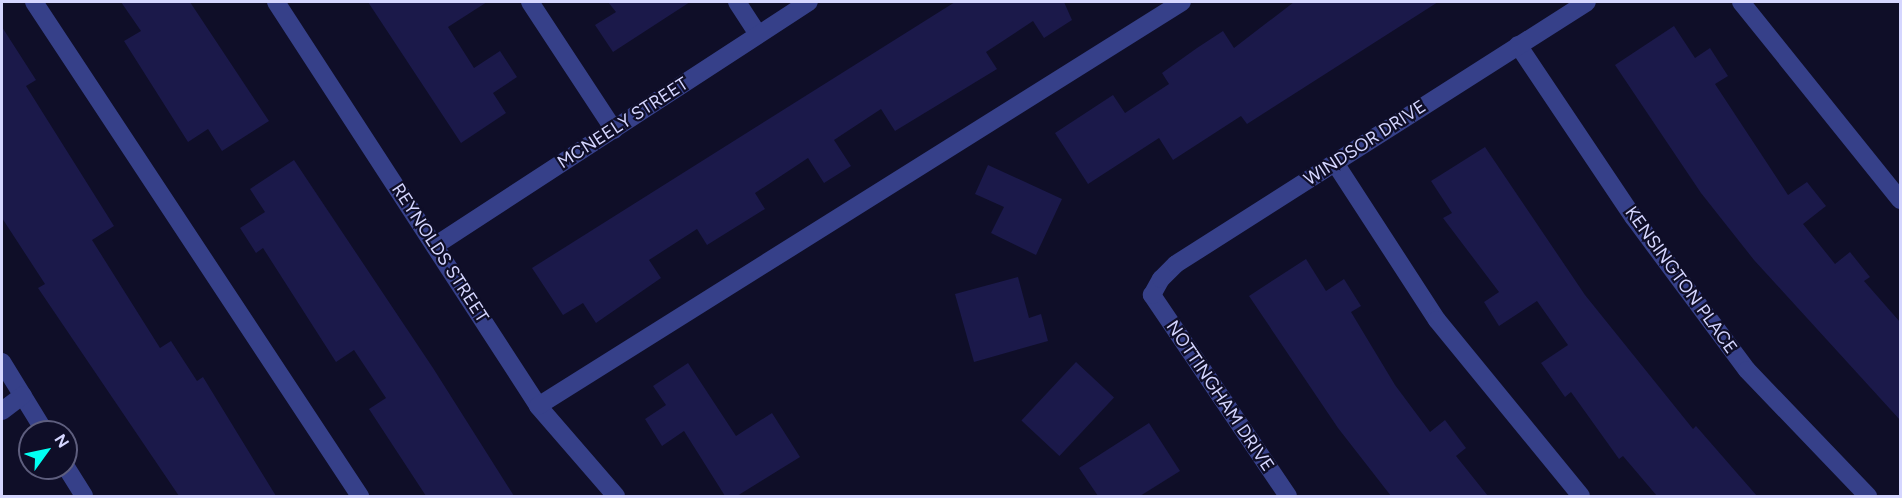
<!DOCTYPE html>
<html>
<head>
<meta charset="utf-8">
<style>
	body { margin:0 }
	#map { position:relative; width:1902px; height:498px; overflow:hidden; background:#0f0e28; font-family:Figtree,sans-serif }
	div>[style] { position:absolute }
	.building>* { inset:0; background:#1b194a; transform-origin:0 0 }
	.minor>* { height:18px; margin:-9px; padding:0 9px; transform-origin:9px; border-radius:9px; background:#364089 }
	span { translate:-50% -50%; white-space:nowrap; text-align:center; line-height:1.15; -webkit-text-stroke:4.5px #0f0e28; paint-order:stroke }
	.street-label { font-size:18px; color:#d5d6ff }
	.frame { position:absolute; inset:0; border:3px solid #d5d6ff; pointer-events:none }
	.north { position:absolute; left:18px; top:420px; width:60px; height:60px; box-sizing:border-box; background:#0f0e28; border:2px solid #5e5e7e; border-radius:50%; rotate:57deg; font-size:16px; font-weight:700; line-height:24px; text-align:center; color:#d5d6ff }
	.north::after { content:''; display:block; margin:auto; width:21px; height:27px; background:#01fff2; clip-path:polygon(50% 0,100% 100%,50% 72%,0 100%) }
</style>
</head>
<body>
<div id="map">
	<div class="building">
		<div style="clip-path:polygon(121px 2px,190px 2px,269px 121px,222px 151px,208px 129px,188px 142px,124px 41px,141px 31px)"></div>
		<div style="clip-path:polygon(368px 2px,487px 2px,448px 27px,474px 68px,500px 51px,517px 77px,493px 93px,506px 113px,461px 143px)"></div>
		<div style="clip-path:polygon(608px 2px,690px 2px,613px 52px,595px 25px,616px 12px)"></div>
		<div style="clip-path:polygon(955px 2px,1064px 2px,1072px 20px,1044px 38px,1033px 21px,986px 52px,997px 69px,895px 131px,881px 109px,834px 140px,851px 166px,824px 183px,808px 158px,755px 193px,765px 209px,707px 245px,697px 229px,649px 260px,661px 278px,596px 323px,583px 303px,563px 315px,532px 268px)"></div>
		<div style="clip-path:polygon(1294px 2px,1438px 2px,1247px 124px,1241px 116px,1173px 160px,1159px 138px,1088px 184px,1055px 133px,1113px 95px,1125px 113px,1169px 84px,1162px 73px,1197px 48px,1223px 31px,1234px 48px)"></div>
		<div style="clip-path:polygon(1674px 26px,1695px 58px,1710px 48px,1728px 76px,1715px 84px,1788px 195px,1807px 182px,1826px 206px,1803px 224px,1835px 264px,1850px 252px,1870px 277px,1864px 281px,1900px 322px,1900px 420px,1754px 260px,1701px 193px,1615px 65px)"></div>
		<div style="clip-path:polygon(2px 27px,36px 80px,26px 86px,114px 226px,92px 240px,160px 348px,171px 341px,197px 381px,203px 377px,276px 496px,179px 496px,38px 288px,45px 284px,2px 218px)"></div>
		<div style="clip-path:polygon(1485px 147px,1585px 295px,1693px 429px,1696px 426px,1757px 496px,1657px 496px,1623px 456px,1619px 459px,1571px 392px,1565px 397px,1541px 363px,1568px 345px,1537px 301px,1499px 326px,1484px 302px,1499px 292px,1443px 218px,1452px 213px,1431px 181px)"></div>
		<div style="clip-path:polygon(294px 160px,433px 368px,514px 496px,426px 496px,369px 409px,386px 398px,354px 350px,336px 362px,263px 248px,256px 253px,240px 228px,265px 212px,250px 189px)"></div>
		<div style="clip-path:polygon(988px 165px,1062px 199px,1036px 255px,991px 233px,1004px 207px,975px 194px)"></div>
		<div style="clip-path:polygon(1306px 259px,1326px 291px,1344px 279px,1361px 306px,1351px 312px,1395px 385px,1430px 432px,1445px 420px,1466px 448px,1456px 456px,1488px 496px,1391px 496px,1338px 428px,1249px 296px)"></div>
		<div style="clip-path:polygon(1018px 277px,1029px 318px,1041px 314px,1048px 341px,974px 362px,955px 294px)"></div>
		<div style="left:1076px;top:362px;width:52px;height:80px;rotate:43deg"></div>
		<div style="clip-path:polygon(688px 363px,736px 436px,772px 413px,800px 457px,737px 496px,725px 496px,684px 431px,662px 446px,645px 419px,666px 405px,653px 386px)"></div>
		<div style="clip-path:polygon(1149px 423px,1180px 471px,1140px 496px,1098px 496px,1079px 468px)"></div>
	</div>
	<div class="minor">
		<div style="left:34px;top:2px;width:592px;rotate:56.58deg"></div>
		<div style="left:276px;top:2px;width:482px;rotate:57deg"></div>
		<div style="left:538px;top:406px;width:119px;rotate:49.1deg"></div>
		<div style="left:530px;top:2px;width:153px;rotate:56.7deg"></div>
		<div style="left:737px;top:2px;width:38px;rotate:57deg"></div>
		<div style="left:1741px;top:2px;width:254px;rotate:51.2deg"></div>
		<div style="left:1518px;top:45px;width:208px;rotate:56.2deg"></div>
		<div style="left:1634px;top:218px;width:189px;rotate:53.4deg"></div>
		<div style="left:1747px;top:370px;width:175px;rotate:46.2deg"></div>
		<div style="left:1335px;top:163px;width:187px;rotate:57deg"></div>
		<div style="left:1437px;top:320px;width:227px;rotate:50.7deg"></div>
		<div style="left:436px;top:245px;width:445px;rotate:-33.1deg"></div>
		<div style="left:2px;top:362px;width:82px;rotate:58.4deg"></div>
		<div style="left:538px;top:406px;width:760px;rotate:-32.1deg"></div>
		<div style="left:2px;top:411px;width:26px;rotate:-37deg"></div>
		<div style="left:66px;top:467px;width:34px;rotate:58deg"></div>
		<div style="left:1288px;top:496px;width:243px;rotate:-124.1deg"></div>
		<div style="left:1152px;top:295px;width:18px;rotate:-61deg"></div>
		<div style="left:1161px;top:279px;width:21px;rotate:-45deg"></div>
		<div style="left:1176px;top:264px;width:487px;rotate:-32.5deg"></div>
	</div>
	<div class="street-label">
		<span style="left:623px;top:123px;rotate:-33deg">MCNEELY STREET</span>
		<span style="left:1365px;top:143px;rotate:-33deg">WINDSOR DRIVE</span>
		<span style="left:440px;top:253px;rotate:57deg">REYNOLDS STREET</span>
		<span style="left:1681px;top:280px;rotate:54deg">KENSINGTON PLACE</span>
		<span style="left:1220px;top:396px;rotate:56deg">NOTTINGHAM DRIVE</span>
	</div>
	<div class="frame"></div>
	<div class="north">N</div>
</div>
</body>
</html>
